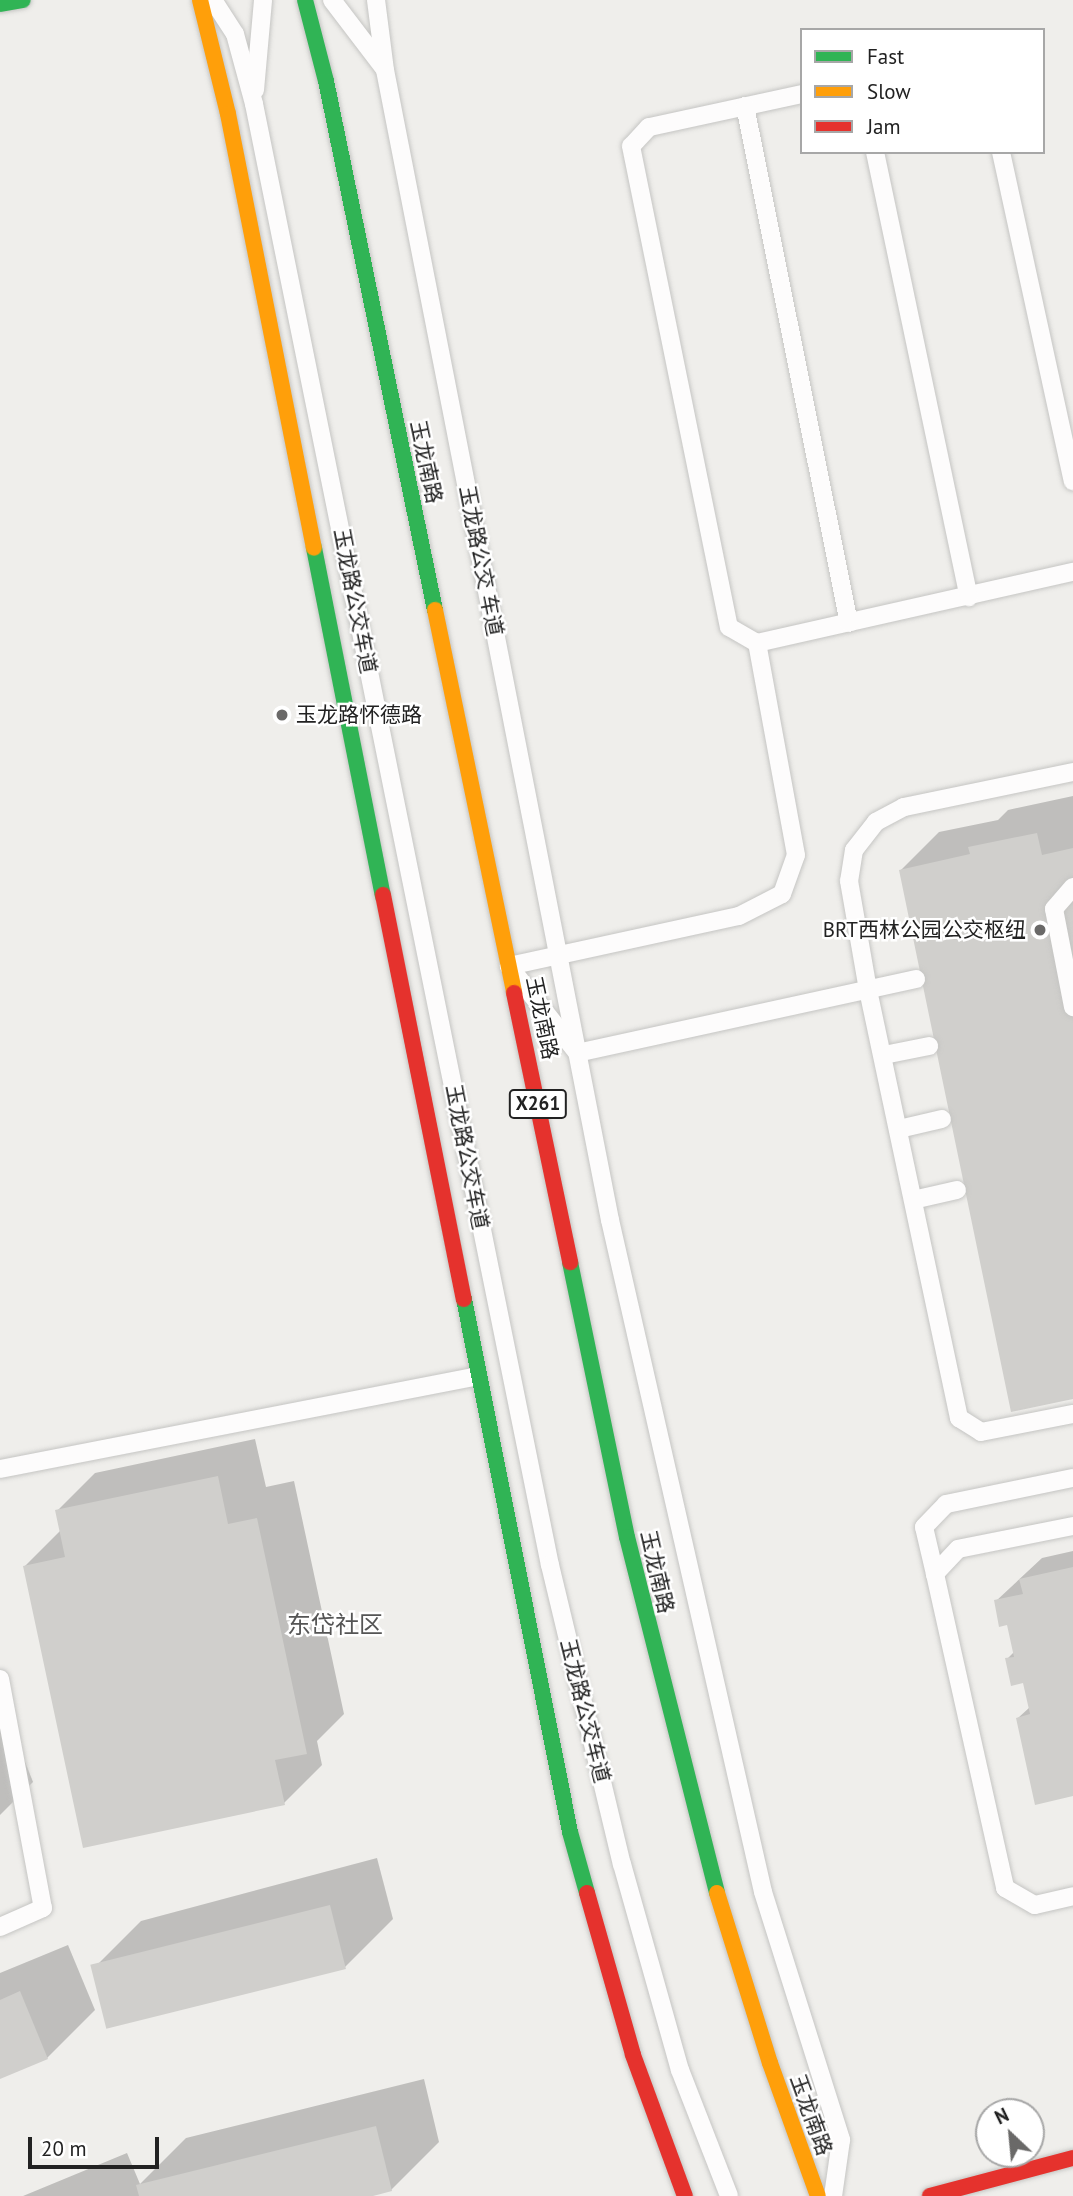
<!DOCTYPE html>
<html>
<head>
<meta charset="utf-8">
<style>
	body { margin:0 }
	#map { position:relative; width:1073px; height:2196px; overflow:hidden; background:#efeeeb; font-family:"PT Sans","Noto Sans SC",sans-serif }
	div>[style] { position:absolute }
	.shadow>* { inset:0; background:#0003 }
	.building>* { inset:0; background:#d0cfcc; transform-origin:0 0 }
	.roads { filter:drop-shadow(0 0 2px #c5c5c3) drop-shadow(0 0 2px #c5c5c3) }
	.lane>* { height:18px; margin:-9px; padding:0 9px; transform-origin:9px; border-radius:9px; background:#fdfcfc }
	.fast>* { height:16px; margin:-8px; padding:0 8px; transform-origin:8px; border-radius:8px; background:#30b455 }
	.slow>* { height:16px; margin:-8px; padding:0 8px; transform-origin:8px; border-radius:8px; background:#ff9f0a }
	.jam>* { height:16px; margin:-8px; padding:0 8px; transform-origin:8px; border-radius:8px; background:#e5322d }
	.bridges { filter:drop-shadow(0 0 2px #c5c5c3) drop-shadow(0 0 2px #c5c5c3) }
	.lane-bridge>* { height:18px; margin:-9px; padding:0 9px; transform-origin:9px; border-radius:9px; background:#fdfcfc }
	.dots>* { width:19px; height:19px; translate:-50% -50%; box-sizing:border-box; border:4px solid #fff; border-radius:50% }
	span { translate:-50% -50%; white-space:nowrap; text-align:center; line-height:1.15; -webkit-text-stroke:5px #fff; paint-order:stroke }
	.shield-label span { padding:2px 5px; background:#fff; border:2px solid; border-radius:5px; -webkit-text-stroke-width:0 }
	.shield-label { font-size:19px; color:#222; font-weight:700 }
	.street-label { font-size:21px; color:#222 }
	.poi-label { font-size:21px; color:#222 }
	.left { translate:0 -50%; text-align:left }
	.right { translate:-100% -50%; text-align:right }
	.quarter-label { font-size:24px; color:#555 }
	.legend { position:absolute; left:800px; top:28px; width:245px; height:126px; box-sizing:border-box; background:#fff; border:2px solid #a7a7a7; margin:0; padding:9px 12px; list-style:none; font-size:21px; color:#222 }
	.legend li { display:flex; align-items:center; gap:14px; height:35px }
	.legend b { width:35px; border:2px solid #a7a7a7 }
	.north { position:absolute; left:975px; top:2098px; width:70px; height:70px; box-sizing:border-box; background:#fff; border:2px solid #a7a7a7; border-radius:50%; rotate:334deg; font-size:19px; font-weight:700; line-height:28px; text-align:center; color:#222 }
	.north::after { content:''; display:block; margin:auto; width:24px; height:32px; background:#6a6968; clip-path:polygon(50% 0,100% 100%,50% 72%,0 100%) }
	.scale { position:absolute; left:28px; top:2137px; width:131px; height:32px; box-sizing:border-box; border:4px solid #222; border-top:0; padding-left:9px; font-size:21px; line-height:24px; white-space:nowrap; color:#222; -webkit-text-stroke:5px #fff; paint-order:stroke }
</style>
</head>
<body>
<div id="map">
	<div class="shadow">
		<div style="clip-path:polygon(1073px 796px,1073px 1397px,901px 870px,939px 832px,998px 820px,1008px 810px)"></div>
		<div style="clip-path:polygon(255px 1439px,266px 1487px,294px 1481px,344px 1714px,317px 1741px,322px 1765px,284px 1803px,25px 1566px,61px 1530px,57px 1511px,95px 1473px)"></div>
		<div style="clip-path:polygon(1073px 1551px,1073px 1795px,1018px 1718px,1030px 1707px,1024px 1681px,1007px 1659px,1014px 1652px,1008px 1623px,996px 1601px,1042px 1558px)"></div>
		<div style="clip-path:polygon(8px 1719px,33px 1782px,0 1815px,0 1723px)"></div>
		<div style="clip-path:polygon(377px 1858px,393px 1919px,345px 1967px,93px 1969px,141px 1921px)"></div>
		<div style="clip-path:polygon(68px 1945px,95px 2010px,47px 2058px,0 2077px,0 1973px)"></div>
		<div style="clip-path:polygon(424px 2079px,439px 2142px,391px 2190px,366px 2196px,23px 2196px,127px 2153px,140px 2184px,186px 2138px)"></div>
	</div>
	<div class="building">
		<div style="clip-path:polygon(1037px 833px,1042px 855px,1073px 848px,1073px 1399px,1011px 1412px,899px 870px,970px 854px,968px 847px)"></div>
		<div style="clip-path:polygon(218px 1476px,228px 1524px,257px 1518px,307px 1754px,275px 1760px,285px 1805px,83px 1848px,23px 1566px,65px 1557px,55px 1510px)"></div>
		<div style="clip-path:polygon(1073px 1567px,1073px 1796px,1035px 1805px,1016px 1718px,1030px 1714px,1023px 1683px,1011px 1686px,1005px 1658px,1014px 1657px,1007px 1625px,999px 1627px,994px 1600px,1023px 1594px,1019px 1579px)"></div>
		<div style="left:330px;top:1905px;width:66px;height:247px;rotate:76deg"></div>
		<div style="clip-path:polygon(20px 1991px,48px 2059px,0 2079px,0 2000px)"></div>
		<div style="clip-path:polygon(376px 2126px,392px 2191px,373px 2196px,139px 2196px,136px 2185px)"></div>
	</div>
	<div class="roads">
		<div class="lane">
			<div style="left:213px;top:0;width:40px;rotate:57.1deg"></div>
			<div style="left:235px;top:34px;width:73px;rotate:74.8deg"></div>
			<div style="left:254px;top:104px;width:1491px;rotate:78.55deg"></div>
			<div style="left:550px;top:1565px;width:308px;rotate:76.5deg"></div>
			<div style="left:622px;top:1864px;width:214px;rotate:74.3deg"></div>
			<div style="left:680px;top:2070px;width:135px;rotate:68.7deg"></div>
			<div style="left:332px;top:0;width:84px;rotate:52.7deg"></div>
			<div style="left:376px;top:0;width:71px;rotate:82.7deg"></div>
			<div style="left:385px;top:70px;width:1172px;rotate:78.93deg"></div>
			<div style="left:610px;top:1220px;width:689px;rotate:77.17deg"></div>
			<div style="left:763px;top:1892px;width:260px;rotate:72.5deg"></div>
			<div style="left:841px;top:2140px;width:57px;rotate:98.1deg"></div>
			<div style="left:255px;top:90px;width:90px;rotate:-84.9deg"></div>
			<div style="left:802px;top:94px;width:157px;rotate:167.8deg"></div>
			<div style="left:649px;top:127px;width:26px;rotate:133deg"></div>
			<div style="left:631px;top:146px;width:491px;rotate:78.5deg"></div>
			<div style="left:729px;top:627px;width:32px;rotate:30deg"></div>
			<div style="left:757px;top:643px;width:324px;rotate:-12.7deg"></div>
			<div style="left:745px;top:106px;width:527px;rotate:78.63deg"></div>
			<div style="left:875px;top:152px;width:455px;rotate:78.1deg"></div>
			<div style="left:1001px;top:152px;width:337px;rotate:77.7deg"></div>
			<div style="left:1073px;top:772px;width:173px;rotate:168.3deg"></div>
			<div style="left:904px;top:807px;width:32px;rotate:152deg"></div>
			<div style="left:876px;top:822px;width:36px;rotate:128deg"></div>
			<div style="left:854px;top:850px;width:31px;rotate:99deg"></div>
			<div style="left:849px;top:881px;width:111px;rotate:80.1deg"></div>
			<div style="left:868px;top:990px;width:438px;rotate:78deg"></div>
			<div style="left:959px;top:1418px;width:26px;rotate:32deg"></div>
			<div style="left:981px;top:1432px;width:94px;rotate:-11.1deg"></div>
			<div style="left:575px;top:1050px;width:107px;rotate:-128.2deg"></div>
			<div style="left:509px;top:966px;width:235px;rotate:-12.3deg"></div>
			<div style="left:739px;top:916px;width:48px;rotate:-27.1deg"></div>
			<div style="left:782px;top:894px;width:41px;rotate:-70.3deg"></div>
			<div style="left:796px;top:855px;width:216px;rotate:-100.4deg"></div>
			<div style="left:577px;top:1053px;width:347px;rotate:-12.3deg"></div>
			<div style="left:884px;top:1055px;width:46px;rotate:-11.3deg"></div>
			<div style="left:899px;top:1129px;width:44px;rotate:-13.1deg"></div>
			<div style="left:913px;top:1200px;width:45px;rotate:-12.8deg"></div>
			<div style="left:0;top:1469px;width:487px;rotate:-11deg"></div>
			<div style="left:1073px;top:1526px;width:117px;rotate:168.7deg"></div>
			<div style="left:958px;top:1549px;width:34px;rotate:133deg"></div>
			<div style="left:935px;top:1574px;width:322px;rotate:77.4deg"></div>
			<div style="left:1005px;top:1888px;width:34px;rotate:30deg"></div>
			<div style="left:1035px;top:1905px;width:39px;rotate:-13deg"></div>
			<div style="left:935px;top:1574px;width:48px;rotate:-103.2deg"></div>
			<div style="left:924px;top:1527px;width:32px;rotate:-46deg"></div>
			<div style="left:946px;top:1504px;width:130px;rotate:-11.6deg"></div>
			<div style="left:0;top:1679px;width:233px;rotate:79.4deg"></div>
			<div style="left:43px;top:1908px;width:47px;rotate:156.2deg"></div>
		</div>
		<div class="fast">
			<div style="left:305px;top:0;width:84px;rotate:75.5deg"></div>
			<div style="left:326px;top:81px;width:540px;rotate:78.36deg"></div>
			<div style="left:0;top:4px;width:23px;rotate:-10deg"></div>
			<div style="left:314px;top:548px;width:354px;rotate:78.8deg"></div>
			<div style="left:570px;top:1262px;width:281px;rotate:78.3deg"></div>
			<div style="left:627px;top:1537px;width:367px;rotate:75.8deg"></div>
			<div style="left:464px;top:1299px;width:543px;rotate:78.75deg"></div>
			<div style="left:570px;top:1832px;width:63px;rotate:74.4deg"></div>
		</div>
		<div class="slow">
			<div style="left:200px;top:0;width:117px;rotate:76.2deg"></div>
			<div style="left:228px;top:114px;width:442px;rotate:78.8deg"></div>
			<div style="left:435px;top:610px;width:391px;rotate:78.3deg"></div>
			<div style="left:717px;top:1893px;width:178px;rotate:72.7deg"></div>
			<div style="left:770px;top:2063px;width:141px;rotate:70.2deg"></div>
		</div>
		<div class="jam">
			<div style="left:383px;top:895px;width:412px;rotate:78.7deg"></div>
			<div style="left:514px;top:993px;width:275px;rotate:78.2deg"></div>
			<div style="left:587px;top:1893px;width:168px;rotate:74.1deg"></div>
			<div style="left:633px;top:2055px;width:150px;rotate:69.8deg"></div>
			<div style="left:930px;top:2196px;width:148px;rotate:-14.9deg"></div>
		</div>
	</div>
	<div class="bridges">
		<div class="lane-bridge">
			<div style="left:1073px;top:887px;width:29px;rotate:131deg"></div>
			<div style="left:1054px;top:909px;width:100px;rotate:79deg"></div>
		</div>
	</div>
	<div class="dots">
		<div style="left:282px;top:715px;background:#6a6968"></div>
		<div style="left:1040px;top:930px;background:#6a6968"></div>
	</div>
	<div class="shield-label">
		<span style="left:538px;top:1104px">X261</span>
	</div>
	<div class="street-label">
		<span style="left:426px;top:462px;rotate:78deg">玉龙南路</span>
		<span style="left:481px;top:561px;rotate:79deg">玉龙路公交 车道</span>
		<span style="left:355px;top:601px;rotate:79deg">玉龙路公交车道</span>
		<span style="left:542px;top:1018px;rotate:78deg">玉龙南路</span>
		<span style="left:467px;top:1157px;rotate:79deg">玉龙路公交车道</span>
		<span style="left:657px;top:1572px;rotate:77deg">玉龙南路</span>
		<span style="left:585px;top:1711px;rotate:76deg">玉龙路公交车道</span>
		<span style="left:811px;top:2115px;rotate:70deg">玉龙南路</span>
	</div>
	<div class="poi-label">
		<span class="left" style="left:296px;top:715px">玉龙路怀德路</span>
		<span class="right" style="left:1026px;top:930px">BRT西林公园公交枢纽</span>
	</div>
	<div class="quarter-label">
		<span style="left:335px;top:1625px">东岱社区</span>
	</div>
	<ul class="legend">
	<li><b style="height:9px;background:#30b455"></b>Fast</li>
	<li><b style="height:9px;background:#ff9f0a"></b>Slow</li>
	<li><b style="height:9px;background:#e5322d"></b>Jam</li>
	</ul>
	<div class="north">N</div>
	<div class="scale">20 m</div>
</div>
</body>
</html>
